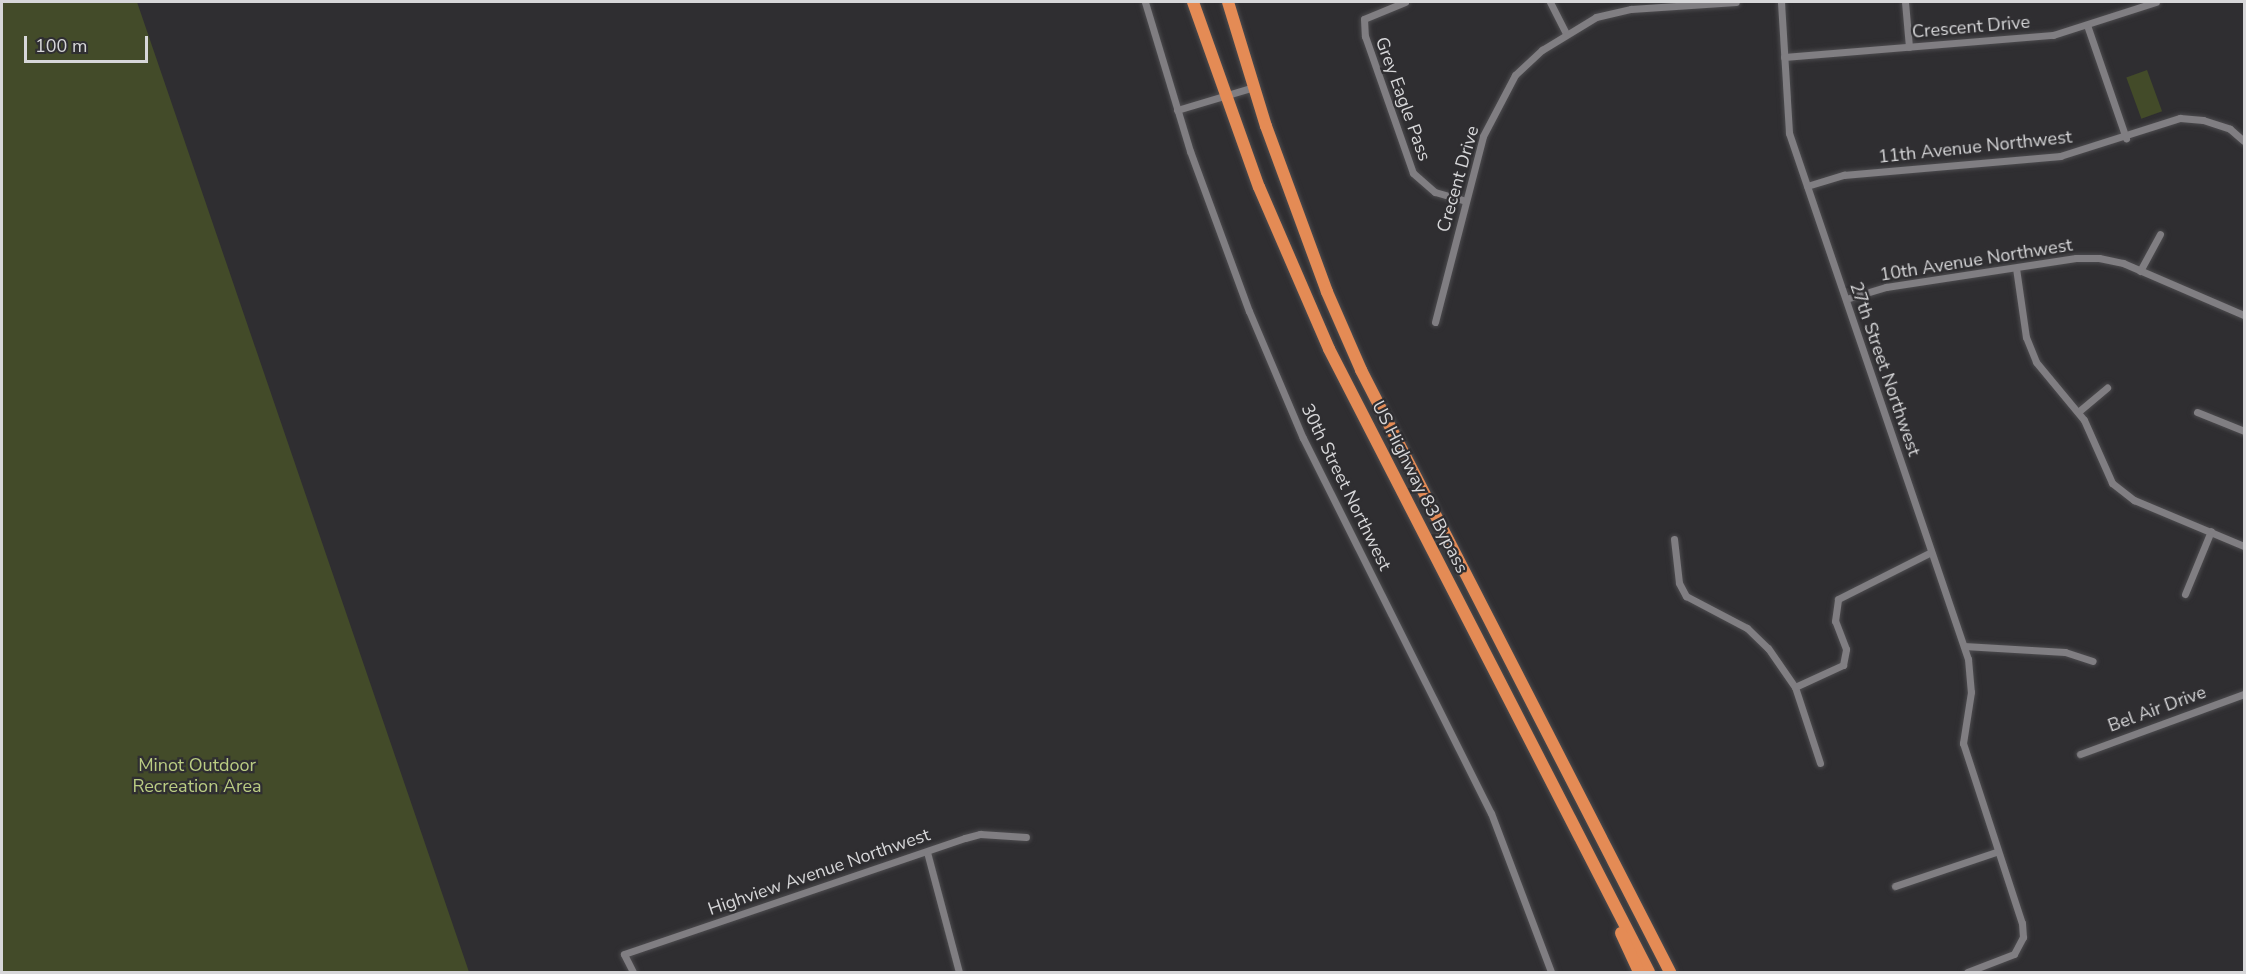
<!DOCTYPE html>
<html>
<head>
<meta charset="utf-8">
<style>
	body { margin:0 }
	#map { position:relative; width:2246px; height:974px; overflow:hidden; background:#2f2e31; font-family:"Nunito Sans",sans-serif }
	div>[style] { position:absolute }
	.green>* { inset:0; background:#434b29; transform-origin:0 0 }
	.roads { filter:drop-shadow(0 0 2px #4d4c4f) drop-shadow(0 0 2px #4d4c4f) }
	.street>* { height:7px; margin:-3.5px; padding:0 3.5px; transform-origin:3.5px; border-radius:3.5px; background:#807e82 }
	.highway>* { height:12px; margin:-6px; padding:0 6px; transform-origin:6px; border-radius:6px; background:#e48b55 }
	span { translate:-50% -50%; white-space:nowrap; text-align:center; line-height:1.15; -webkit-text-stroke:4.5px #2f2e31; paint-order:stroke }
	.street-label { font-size:18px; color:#d7d7d9 }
	.park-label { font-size:18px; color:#bacc83 }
	.frame { position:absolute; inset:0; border:3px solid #d7d7d9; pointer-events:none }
	.scale { position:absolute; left:24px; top:36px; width:124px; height:27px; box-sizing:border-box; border:3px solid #d7d7d9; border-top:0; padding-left:8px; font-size:18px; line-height:21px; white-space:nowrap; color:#d7d7d9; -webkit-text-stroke:4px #2f2e31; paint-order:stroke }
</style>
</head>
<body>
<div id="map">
	<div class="green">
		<div style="clip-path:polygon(2px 2px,137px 2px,469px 972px,2px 972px)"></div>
		<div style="left:2147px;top:70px;width:44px;height:22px;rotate:70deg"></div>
	</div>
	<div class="roads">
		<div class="street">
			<div style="left:1145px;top:2px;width:156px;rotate:73.2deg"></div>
			<div style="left:1190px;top:151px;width:171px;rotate:69.8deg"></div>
			<div style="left:1249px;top:311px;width:138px;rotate:67deg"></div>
			<div style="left:1303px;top:438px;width:419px;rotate:63.4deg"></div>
			<div style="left:1491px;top:813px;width:170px;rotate:69.3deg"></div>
			<div style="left:1405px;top:2px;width:44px;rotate:157.5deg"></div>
			<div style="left:1364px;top:19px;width:17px;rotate:87deg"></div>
			<div style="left:1365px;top:36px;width:145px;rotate:70.7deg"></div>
			<div style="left:1413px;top:173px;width:29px;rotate:41deg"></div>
			<div style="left:1435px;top:192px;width:32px;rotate:16deg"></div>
			<div style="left:1550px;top:2px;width:36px;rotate:63deg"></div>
			<div style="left:1781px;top:2px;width:131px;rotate:86.5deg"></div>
			<div style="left:1789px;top:133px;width:556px;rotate:71.21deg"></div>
			<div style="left:1968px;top:659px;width:33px;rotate:85deg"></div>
			<div style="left:1971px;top:692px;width:52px;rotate:98.9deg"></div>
			<div style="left:1963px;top:743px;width:189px;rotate:71.9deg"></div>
			<div style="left:2022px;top:923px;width:14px;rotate:86deg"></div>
			<div style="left:2023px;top:937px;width:19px;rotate:118deg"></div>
			<div style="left:2014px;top:954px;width:50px;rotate:159deg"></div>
			<div style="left:1905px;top:2px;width:45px;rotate:84.9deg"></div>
			<div style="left:2087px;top:25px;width:120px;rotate:71deg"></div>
			<div style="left:1784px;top:57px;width:270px;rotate:-4.7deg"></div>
			<div style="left:2053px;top:35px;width:108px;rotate:-17.8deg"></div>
			<div style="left:1177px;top:110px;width:80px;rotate:-16.6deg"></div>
			<div style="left:1807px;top:186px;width:39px;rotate:-17deg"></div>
			<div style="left:1844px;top:175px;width:217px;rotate:-5deg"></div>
			<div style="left:2060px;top:156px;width:126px;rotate:-17.6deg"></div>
			<div style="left:2180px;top:118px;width:23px;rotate:5deg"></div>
			<div style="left:2203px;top:120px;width:28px;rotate:18deg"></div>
			<div style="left:2230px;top:129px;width:18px;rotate:41deg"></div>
			<div style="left:2016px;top:268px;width:70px;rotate:81.8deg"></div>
			<div style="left:2026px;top:337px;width:27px;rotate:68deg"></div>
			<div style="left:2036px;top:362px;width:75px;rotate:50.4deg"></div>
			<div style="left:2084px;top:420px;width:69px;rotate:66deg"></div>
			<div style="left:2112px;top:483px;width:28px;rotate:38deg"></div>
			<div style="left:2134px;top:500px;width:119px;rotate:22.7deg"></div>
			<div style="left:2140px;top:271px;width:42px;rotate:-61.6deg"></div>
			<div style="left:1846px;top:299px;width:42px;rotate:-16.7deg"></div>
			<div style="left:1886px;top:287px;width:192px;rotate:-8.7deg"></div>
			<div style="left:2076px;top:258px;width:23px"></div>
			<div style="left:2099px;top:258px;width:25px;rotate:12deg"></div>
			<div style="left:2123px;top:263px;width:132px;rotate:23.3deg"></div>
			<div style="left:1435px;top:322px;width:192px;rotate:-75.5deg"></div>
			<div style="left:1483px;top:136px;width:69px;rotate:-62.3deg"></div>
			<div style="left:1515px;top:75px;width:37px;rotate:-43deg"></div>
			<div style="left:1542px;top:50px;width:63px;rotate:-31.4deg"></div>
			<div style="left:1596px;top:17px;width:36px;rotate:-13deg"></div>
			<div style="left:1631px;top:9px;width:105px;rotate:-3.8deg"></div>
			<div style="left:2078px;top:412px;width:38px;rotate:-40deg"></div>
			<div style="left:2197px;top:412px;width:51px;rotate:22deg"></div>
			<div style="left:1674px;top:539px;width:44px;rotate:83.5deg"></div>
			<div style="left:1679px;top:583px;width:15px;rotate:62deg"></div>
			<div style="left:1686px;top:596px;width:69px;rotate:27.7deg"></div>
			<div style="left:1747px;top:628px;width:29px;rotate:44deg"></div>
			<div style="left:1768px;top:648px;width:47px;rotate:55.3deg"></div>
			<div style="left:2185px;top:594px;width:68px;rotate:-67.6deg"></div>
			<div style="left:1964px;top:646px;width:101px;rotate:3.4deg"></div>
			<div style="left:2065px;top:652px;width:29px;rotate:18deg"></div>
			<div style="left:2080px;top:754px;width:175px;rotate:-20.1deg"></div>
			<div style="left:1820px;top:763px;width:80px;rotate:-108.2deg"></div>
			<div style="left:1795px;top:687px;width:53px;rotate:-24.6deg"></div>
			<div style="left:1843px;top:665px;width:16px;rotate:-79deg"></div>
			<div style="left:1846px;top:649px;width:30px;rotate:-111deg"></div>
			<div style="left:1835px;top:621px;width:22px;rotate:-82deg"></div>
			<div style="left:1838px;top:599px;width:104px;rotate:-26.8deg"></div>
			<div style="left:927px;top:852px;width:124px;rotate:75.1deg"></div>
			<div style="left:1895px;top:886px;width:107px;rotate:-18.6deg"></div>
			<div style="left:633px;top:972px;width:20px;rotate:-117deg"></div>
			<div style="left:624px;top:954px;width:360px;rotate:-18.8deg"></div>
			<div style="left:965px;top:838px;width:16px;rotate:-15deg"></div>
			<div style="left:980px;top:834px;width:46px;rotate:3.7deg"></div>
		</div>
		<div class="highway">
			<div style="left:1193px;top:2px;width:196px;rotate:70.4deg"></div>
			<div style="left:1259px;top:187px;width:176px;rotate:66.6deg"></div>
			<div style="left:1329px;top:349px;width:700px;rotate:62.81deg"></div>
			<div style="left:1228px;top:2px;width:130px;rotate:73deg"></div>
			<div style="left:1266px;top:126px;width:177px;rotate:69.8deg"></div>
			<div style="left:1327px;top:292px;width:85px;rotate:66.4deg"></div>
			<div style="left:1361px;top:370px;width:677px;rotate:62.83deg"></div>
			<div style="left:1621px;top:933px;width:43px;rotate:65.2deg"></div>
		</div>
	</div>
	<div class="street-label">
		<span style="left:1971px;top:27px;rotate:-5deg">Crescent Drive</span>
		<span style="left:1403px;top:99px;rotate:70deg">Grey Eagle Pass</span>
		<span style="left:1975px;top:147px;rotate:-6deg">11th Avenue Northwest</span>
		<span style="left:1458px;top:179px;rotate:-74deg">Crecent Drive</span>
		<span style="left:1976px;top:260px;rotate:-9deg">10th Avenue Northwest</span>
		<span style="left:1885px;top:369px;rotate:71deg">27th Street Northwest</span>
		<span style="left:1346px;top:487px;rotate:64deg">30th Street Northwest</span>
		<span style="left:1420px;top:487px;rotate:63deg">US Highway 83 Bypass</span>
		<span style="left:2157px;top:709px;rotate:-20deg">Bel Air Drive</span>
		<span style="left:819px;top:872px;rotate:-19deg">Highview Avenue Northwest</span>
	</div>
	<div class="park-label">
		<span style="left:197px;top:776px">Minot Outdoor<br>Recreation Area</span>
	</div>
	<div class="frame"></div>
	<div class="scale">100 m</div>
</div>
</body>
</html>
